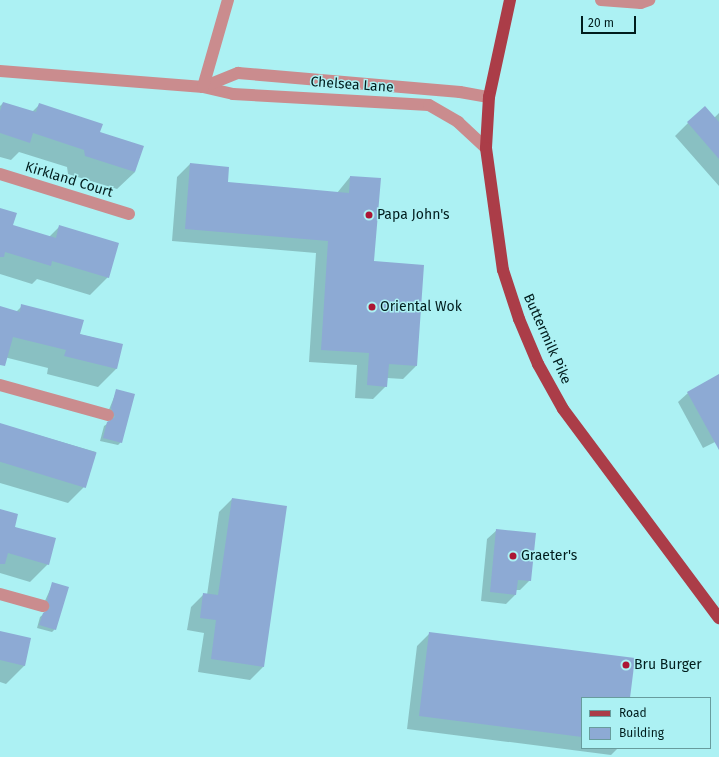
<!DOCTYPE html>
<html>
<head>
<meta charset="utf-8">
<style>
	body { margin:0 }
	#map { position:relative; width:719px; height:757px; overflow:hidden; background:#acf1f3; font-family:"Fira Sans",sans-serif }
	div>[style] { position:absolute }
	.shadow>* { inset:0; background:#0003 }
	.building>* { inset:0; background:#8daad4; transform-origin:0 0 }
	.minor>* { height:12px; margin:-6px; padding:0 6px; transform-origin:6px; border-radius:6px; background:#ca8c8e }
	.major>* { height:12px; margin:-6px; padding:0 6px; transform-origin:6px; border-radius:6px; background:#ab3d48 }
	.dots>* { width:11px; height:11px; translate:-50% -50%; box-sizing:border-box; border:2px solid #acf1f3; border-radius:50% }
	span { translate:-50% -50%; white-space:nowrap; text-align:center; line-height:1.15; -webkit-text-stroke:3px #acf1f3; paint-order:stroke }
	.street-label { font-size:14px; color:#011d1d }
	.poi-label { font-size:14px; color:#011d1d }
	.left { translate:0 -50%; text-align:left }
	.legend { position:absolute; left:581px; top:697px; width:130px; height:52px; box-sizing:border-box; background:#acf1f3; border:1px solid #689c9d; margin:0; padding:5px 7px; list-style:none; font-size:12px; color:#011d1d }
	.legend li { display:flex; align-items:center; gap:8px; height:20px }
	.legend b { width:20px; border:1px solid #689c9d }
	.scale { position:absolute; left:581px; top:16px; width:55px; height:18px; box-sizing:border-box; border:2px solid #011d1d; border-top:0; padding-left:5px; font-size:12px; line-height:14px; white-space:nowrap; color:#011d1d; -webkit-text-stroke:3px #acf1f3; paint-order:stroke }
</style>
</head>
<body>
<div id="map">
	<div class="shadow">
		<div style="clip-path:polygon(3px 103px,32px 112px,39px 105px,135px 172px,117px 189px,68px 174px,67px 167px,19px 152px,11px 160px,0 157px,0 106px)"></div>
		<div style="clip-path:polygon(719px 113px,719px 186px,675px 136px,688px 123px,714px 118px)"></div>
		<div style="clip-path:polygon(190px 164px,227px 183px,337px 193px,350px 177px,373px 262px,416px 366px,403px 379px,387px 378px,386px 386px,373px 399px,355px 398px,357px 365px,309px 362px,316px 253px,172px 241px,177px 177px)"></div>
		<div style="clip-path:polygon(0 209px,12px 226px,49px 237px,60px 226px,108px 277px,90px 295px,37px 279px,32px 284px,0 274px)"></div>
		<div style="clip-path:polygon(22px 306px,79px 334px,122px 345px,116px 369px,98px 387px,47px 374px,48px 368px,0 356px,0 307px,16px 312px)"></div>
		<div style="clip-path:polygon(719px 375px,719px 440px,703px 448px,678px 402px,688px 393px)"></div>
		<div style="clip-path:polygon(117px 390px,121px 442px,118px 445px,100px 441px,104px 426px,113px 420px,108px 412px)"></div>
		<div style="clip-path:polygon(0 424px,96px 452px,86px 485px,68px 503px,0 483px)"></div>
		<div style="clip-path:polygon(232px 499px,263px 667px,250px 680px,198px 672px,204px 633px,187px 630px,191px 607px,204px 594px,207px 595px,219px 512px)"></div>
		<div style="clip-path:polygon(0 510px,48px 564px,30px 582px,0 573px)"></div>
		<div style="clip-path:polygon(497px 530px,530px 580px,520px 590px,516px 590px,516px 594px,506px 604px,481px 601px,487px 539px)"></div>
		<div style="clip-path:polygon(53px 583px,55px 629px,52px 632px,37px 628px,40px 617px,47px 611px,44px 603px)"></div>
		<div style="clip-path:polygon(0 632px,30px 639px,24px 666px,6px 684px,0 682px)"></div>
		<div style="clip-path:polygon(430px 633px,629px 698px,582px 698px,582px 748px,618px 748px,611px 755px,407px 729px,417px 646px)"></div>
	</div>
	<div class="building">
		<div style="clip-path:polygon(3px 102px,36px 112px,39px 103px,103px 124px,100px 132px,144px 146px,135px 172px,85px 156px,84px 150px,33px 133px,30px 143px,0 133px,0 111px)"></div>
		<div style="clip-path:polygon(705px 106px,719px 122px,719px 159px,687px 122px)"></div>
		<div style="clip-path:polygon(190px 163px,229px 167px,228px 182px,349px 193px,350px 176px,381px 178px,374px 261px,424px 265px,417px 366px,389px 364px,387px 387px,367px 385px,369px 353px,321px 350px,328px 241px,185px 229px)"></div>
		<div style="clip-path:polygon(0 208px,17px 213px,13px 225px,56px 238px,59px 225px,119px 243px,109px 278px,52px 261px,51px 266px,5px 252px,4px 257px,0 257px)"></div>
		<div style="clip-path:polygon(21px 304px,84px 320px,80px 334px,123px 344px,117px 369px,64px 356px,66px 350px,13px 337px,5px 366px,0 365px,0 306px,20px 312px)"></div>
		<div style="clip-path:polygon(719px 374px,719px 450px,687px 392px)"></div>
		<div style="clip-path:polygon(116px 389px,135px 394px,122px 443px,103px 438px,107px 422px,115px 417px,111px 408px)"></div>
		<div style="left:0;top:423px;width:101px;height:37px;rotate:17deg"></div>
		<div style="clip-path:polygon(232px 498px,287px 506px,264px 667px,211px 659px,216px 620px,200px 618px,203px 593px,218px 595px)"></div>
		<div style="clip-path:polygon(0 509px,18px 514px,15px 527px,56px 538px,49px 565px,8px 553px,5px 564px,0 564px)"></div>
		<div style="clip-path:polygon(496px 529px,536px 533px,531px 581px,518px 580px,516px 595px,490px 592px)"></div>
		<div style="clip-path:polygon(52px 582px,69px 587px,56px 630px,39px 625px,43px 613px,50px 608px,47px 600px)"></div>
		<div style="clip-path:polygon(0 631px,31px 638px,25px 666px,0 660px)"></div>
		<div style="clip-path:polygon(429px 632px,635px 658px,630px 698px,582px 698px,582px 737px,419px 716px)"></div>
	</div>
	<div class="minor">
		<div style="left:601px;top:0;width:40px;rotate:4.3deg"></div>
		<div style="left:641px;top:3px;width:9px;rotate:-21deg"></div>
		<div style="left:0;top:71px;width:204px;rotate:4.5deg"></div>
		<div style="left:203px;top:87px;width:31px;rotate:13deg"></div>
		<div style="left:233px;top:94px;width:196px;rotate:3.2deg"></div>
		<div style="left:429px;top:105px;width:34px;rotate:30deg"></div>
		<div style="left:458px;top:122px;width:38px;rotate:43deg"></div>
		<div style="left:203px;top:87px;width:38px;rotate:-22deg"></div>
		<div style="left:238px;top:73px;width:223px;rotate:4.9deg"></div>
		<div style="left:460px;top:92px;width:29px;rotate:10deg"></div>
		<div style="left:203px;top:87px;width:91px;rotate:-74deg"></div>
		<div style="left:0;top:174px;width:135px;rotate:17.2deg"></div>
		<div style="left:0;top:385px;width:112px;rotate:15.5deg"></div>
		<div style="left:0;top:594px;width:45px;rotate:15.6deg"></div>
	</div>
	<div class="major">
		<div style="left:510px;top:0;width:99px;rotate:102.2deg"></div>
		<div style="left:489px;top:97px;width:51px;rotate:93.4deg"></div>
		<div style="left:486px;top:148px;width:123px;rotate:82.1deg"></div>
		<div style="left:503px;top:270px;width:52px;rotate:71.9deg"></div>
		<div style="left:519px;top:319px;width:49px;rotate:67.1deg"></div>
		<div style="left:538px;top:364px;width:51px;rotate:60.9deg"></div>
		<div style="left:563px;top:409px;width:261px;rotate:53.3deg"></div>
	</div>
	<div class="dots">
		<div style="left:369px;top:215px;background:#ac1635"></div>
		<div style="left:372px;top:307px;background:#ac1635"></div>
		<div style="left:513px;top:556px;background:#ac1635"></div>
		<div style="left:626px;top:665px;background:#ac1635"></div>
	</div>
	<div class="street-label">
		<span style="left:352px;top:85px;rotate:4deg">Chelsea Lane</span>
		<span style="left:69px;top:180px;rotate:17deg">Kirkland Court</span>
		<span style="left:547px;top:339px;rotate:66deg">Buttermilk Pike</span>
	</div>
	<div class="poi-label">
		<span class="left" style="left:377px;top:215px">Papa John's</span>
		<span class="left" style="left:380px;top:307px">Oriental Wok</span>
		<span class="left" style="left:521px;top:556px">Graeter's</span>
		<span class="left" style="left:634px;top:665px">Bru Burger</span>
	</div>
	<ul class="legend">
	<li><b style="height:5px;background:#ab3d48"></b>Road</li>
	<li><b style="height:11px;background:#8daad4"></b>Building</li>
	</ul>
	<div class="scale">20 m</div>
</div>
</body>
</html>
